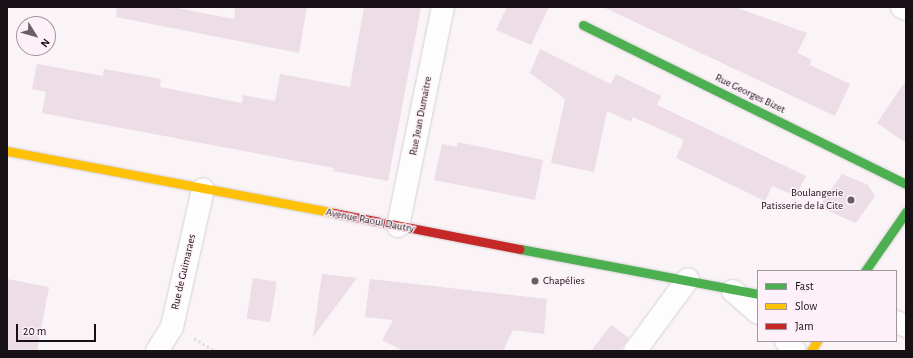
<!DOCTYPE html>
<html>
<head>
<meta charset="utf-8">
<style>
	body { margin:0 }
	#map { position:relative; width:913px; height:358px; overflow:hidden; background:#faf4f7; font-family:"Alegreya Sans",sans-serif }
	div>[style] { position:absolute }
	.building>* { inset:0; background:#ecdde6; transform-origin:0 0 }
	.path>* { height:2.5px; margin-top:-1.25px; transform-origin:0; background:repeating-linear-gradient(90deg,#e2e0e2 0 3px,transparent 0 5px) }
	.roads { filter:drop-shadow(0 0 1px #d6d0d3) drop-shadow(0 0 1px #d6d0d3) }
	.street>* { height:22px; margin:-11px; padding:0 11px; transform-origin:11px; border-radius:11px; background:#fefdfe }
	.fast>* { height:9px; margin:-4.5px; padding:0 4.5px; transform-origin:4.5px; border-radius:4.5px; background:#4caf50 }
	.slow>* { height:9px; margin:-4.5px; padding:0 4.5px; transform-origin:4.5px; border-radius:4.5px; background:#ffc107 }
	.jam>* { height:9px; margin:-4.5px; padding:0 4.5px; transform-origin:4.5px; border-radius:4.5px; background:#c62828 }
	.dots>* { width:11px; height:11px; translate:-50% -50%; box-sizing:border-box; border:2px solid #fef0f8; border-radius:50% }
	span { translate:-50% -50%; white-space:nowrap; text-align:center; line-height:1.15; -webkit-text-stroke:3px #fef0f8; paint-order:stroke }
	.street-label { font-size:11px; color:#171014 }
	.poi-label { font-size:11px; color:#171014 }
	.right { translate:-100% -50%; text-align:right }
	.left { translate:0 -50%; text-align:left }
	.frame { position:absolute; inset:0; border:8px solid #171014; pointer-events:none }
	.legend { position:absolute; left:757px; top:270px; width:140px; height:72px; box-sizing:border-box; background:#fef0f8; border:1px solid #a2969d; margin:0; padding:5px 7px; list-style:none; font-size:12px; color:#171014 }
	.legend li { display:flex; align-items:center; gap:8px; height:20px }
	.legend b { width:20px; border:1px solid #a2969d }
	.north { position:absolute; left:16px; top:16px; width:40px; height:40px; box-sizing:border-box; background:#fef0f8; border:1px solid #a2969d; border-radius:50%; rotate:127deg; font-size:11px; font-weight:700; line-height:16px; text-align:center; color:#171014 }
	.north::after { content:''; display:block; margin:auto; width:14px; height:18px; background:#666063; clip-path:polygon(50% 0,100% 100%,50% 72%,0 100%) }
	.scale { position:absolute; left:16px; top:324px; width:80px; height:18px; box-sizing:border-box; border:2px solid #171014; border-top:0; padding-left:5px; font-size:12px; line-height:14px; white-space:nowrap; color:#171014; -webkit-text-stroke:3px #fef0f8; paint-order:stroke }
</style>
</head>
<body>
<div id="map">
	<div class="building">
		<div style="clip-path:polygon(117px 7px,172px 7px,234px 19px,235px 7px,307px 7px,299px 53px,116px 17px)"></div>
		<div style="clip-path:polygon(364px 7px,421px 7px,388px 181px,333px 171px,334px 168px,42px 113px,46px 92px,32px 89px,37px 64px,103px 76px,104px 69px,145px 76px,161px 79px,160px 87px,242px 103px,243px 95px,275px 101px,280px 74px,350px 87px)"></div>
		<div style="clip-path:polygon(507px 7px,549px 7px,531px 45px,496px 30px)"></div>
		<div style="clip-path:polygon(603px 7px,735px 7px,807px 33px,797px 53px,812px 60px,810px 65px,850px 84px,835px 116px)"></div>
		<div style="clip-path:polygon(540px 49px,611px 84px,616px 74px,661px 96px,657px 105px,806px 176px,796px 196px,772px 186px,765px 201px,676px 158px,684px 140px,633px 117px,631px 122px,607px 111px,594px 172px,551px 163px,565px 99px,530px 73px)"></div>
		<div style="clip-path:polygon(906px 80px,906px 143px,877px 123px)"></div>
		<div style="clip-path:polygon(458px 142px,543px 160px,535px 200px,434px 180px,442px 144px,457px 147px)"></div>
		<div style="clip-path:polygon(842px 174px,868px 185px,875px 196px,856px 223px,819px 207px)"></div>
		<div style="clip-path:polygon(322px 274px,357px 278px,313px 337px)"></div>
		<div style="left:253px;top:278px;width:24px;height:41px;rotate:9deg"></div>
		<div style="clip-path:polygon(7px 279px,49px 287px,37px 351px,7px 351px)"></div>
		<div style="clip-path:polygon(370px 279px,547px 299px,544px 334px,513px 330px,503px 351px,403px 351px,382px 340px,393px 320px,365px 317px)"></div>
		<div style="clip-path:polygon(611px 325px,629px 338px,620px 351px,591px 351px)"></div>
	</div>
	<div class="path">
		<div style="left:194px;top:338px;width:25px;rotate:32deg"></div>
	</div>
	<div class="roads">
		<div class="street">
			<div style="left:902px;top:7px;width:4px;rotate:27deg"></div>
			<div style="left:398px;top:226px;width:224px;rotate:-78.4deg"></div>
			<div style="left:733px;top:291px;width:33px;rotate:41deg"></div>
			<div style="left:896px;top:322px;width:11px;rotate:22deg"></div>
			<div style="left:786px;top:341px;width:13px;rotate:48deg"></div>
			<div style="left:157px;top:351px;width:28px;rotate:-58deg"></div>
			<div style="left:172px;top:327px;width:141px;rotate:-77.3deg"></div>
			<div style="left:635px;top:351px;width:89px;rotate:-53.6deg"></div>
		</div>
		<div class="fast">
			<div style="left:583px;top:25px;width:360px;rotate:26.2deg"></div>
			<div style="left:520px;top:249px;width:242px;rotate:10.7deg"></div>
			<div style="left:865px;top:271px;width:72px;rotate:-55.2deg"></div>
		</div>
		<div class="slow">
			<div style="left:7px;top:151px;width:333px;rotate:10.7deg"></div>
			<div style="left:811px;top:351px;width:12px;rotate:-59deg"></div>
		</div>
		<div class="jam">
			<div style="left:334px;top:213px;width:189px;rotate:11deg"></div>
		</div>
	</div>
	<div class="dots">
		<div style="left:851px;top:200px;background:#666063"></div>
		<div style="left:535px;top:281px;background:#666063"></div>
	</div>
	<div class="street-label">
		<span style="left:750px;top:94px;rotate:26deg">Rue Georges Bizet</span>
		<span style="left:421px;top:116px;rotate:-79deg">Rue Jean Dumaitre</span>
		<span style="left:370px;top:221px;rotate:11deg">Avenue Raoul Dautry</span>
		<span style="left:184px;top:272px;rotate:-77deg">Rue de Guimaraes</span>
	</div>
	<div class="poi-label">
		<span class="right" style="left:843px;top:200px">Boulangerie<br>Patisserie de la Cite</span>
		<span class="left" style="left:543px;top:281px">Chapélies</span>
	</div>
	<div class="frame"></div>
	<ul class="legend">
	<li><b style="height:5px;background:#4caf50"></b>Fast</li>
	<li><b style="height:5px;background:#ffc107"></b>Slow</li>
	<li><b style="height:5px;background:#c62828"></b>Jam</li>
	</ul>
	<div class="north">N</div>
	<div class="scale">20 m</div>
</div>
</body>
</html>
